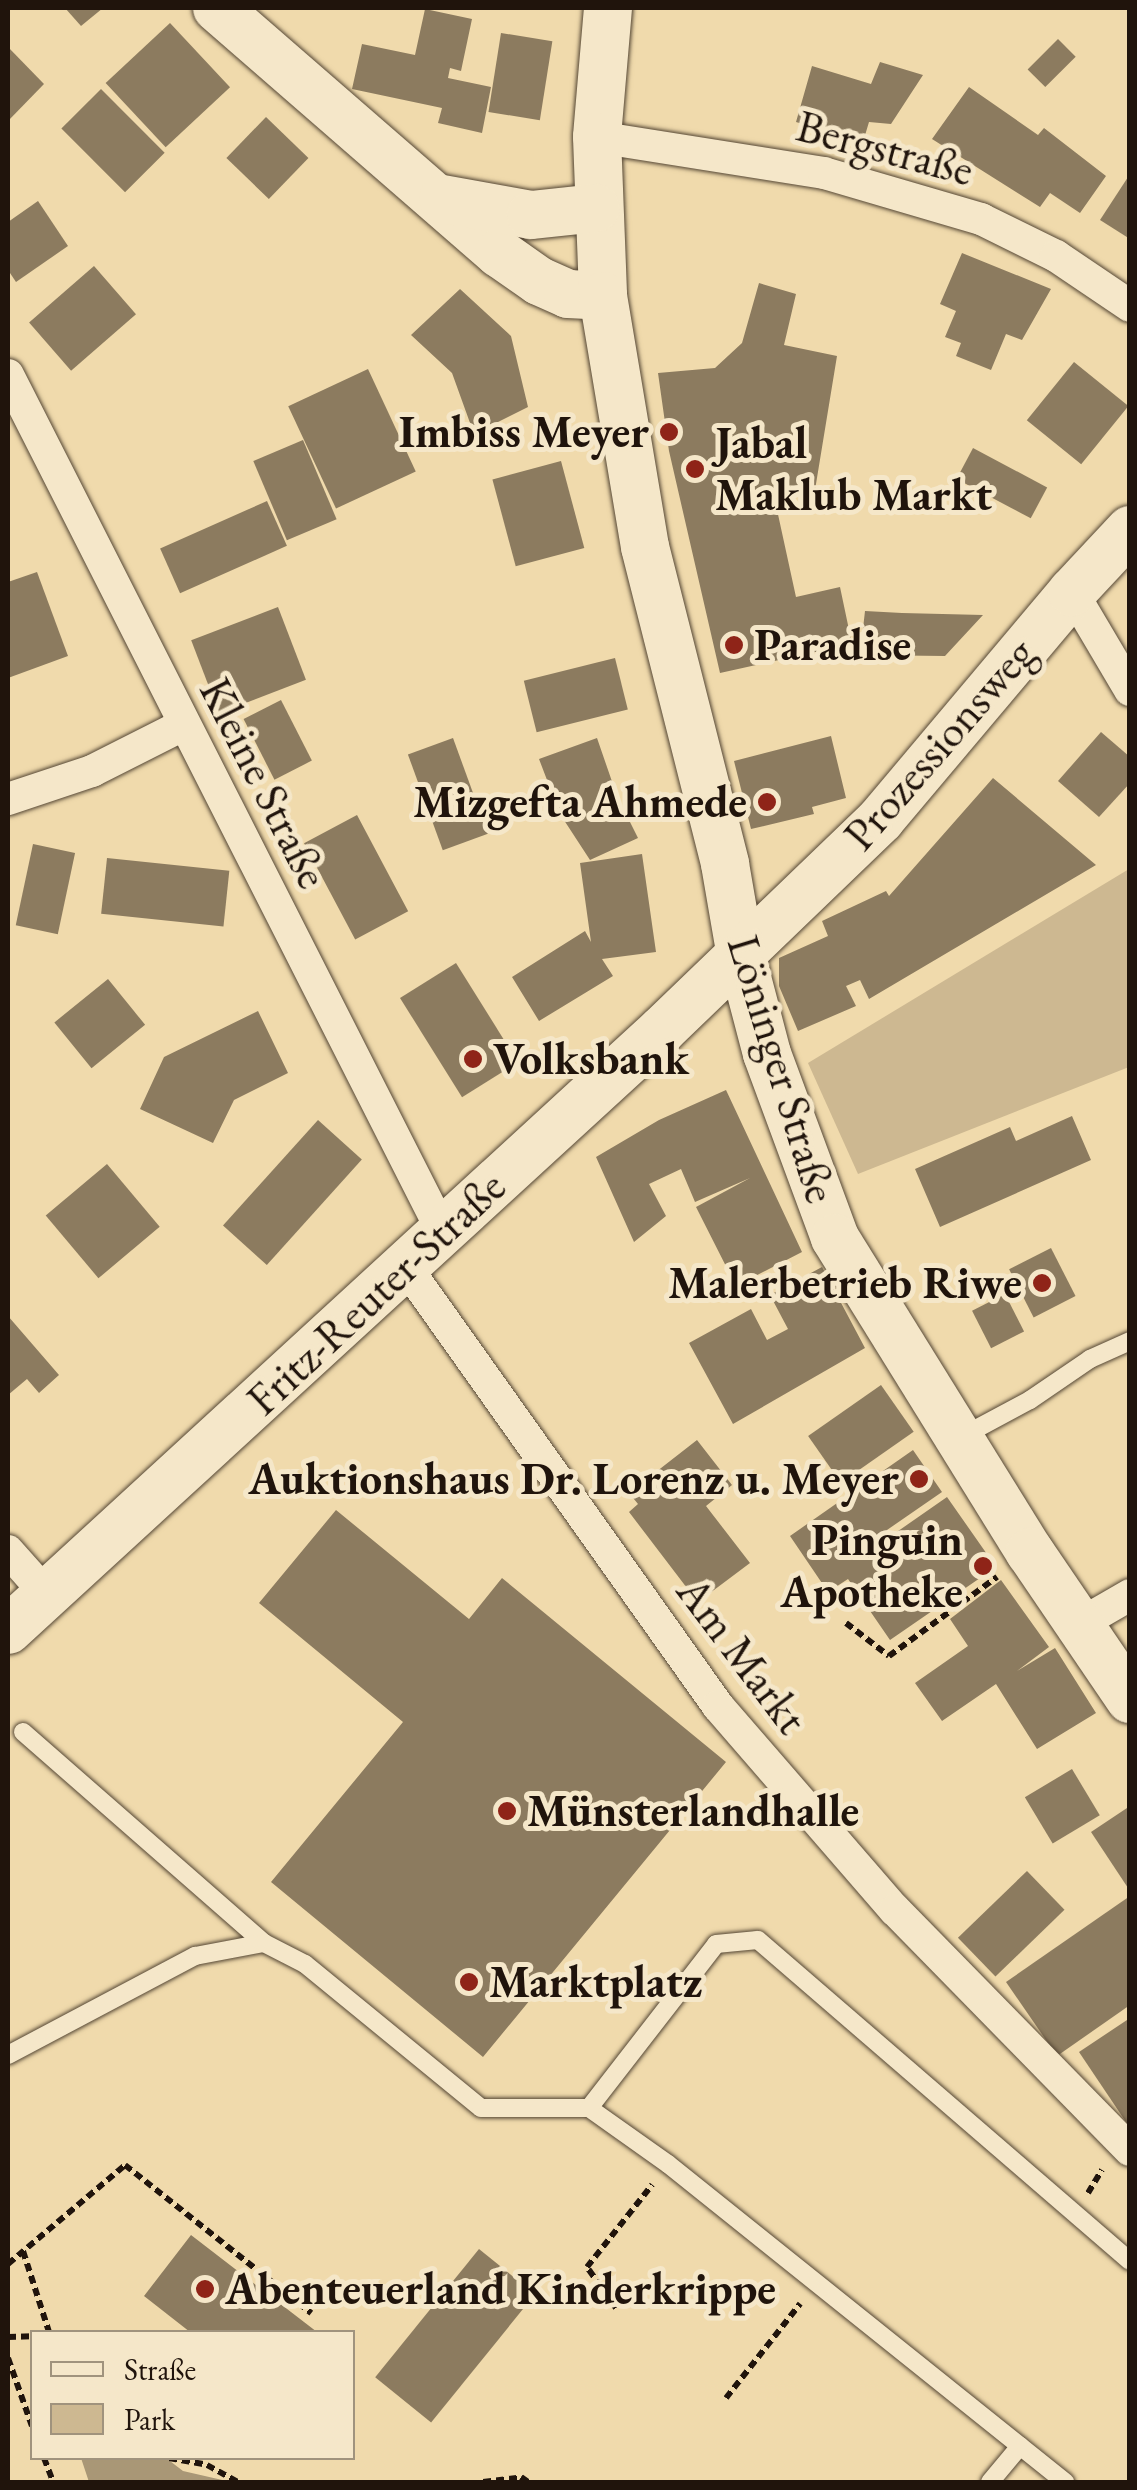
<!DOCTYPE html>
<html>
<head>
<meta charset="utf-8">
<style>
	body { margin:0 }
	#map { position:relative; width:1137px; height:2490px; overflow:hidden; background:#f0daac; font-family:"EB Garamond",serif }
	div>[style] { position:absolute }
	.green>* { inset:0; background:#cdb891 }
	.water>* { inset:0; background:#a99776 }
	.building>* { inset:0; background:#8c7b5f; transform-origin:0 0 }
	.path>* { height:6px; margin-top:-3px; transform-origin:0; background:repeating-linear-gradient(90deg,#20140c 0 8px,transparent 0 13px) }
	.roads { filter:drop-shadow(0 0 2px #544634) drop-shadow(0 0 2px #544634) }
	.lane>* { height:18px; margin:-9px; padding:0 9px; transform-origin:9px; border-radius:9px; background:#f5e7c9 }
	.street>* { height:32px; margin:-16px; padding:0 16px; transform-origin:16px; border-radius:16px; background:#f5e7c9 }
	.secondary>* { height:48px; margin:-24px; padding:0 24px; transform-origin:24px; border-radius:24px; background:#f5e7c9 }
	.dots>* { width:28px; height:28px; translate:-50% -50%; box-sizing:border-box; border:5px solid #f5e7c9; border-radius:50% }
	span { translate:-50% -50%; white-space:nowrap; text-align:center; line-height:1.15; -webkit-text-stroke:10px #f5e7c9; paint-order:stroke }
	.street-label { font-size:45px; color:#20140c }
	.poi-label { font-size:45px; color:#20140c; font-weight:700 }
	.right { translate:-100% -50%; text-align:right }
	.left { translate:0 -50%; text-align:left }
	.frame { position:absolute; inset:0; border:10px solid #20140c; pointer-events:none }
	.legend { position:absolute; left:30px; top:2330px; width:325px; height:130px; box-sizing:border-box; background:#f5e7c9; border:2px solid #a0937d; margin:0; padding:12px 18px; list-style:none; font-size:30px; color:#20140c }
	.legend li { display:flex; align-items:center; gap:20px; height:50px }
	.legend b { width:50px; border:2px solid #a0937d }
</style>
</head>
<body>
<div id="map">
	<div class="green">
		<div style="clip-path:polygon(1129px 869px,1129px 1067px,858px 1174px,808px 1063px)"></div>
	</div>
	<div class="water">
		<div style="clip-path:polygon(81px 2458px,166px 2458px,183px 2471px,231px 2482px,89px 2482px)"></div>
	</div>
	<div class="building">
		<div style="clip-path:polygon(65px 8px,103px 8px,81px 26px)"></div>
		<div style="clip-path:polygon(425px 9px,472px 19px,461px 71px,450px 68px,448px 78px,491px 87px,482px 133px,438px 123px,442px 108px,352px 89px,362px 44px,415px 55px)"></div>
		<div style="left:170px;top:23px;width:88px;height:88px;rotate:47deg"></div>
		<div style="left:501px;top:33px;width:52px;height:80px;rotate:9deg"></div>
		<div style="left:1058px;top:39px;width:25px;height:43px;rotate:45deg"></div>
		<div style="clip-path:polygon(8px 47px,44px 84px,8px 121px)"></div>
		<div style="clip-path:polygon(880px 62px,923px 75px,891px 124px,869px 122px,863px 142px,796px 122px,812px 66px,871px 84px)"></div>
		<div style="clip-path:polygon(969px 87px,1038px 135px,1044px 128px,1106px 176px,1080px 213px,1050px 193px,1040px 207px,932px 139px)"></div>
		<div style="left:101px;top:89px;width:90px;height:56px;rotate:45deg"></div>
		<div style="left:266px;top:117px;width:59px;height:57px;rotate:44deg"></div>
		<div style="clip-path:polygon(1130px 174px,1130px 239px,1100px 220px)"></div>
		<div style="clip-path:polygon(38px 201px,68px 246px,16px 282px,8px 270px,8px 222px)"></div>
		<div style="clip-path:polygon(962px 253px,1051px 289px,1022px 340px,1006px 334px,991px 370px,956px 356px,961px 343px,945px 337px,956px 311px,940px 304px)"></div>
		<div style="left:94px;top:266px;width:64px;height:86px;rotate:49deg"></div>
		<div style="clip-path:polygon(759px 283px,796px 294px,784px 345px,837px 356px,815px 490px,774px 496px,796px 597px,840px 587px,852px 644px,720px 673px,669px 451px,658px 373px,715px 368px,742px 343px)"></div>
		<div style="clip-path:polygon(460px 289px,511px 336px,528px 407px,474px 434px,452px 373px,411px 335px)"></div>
		<div style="left:1074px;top:362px;width:70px;height:75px;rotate:39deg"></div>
		<div style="left:368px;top:369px;width:113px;height:88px;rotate:65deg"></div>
		<div style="left:303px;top:440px;width:86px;height:54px;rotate:67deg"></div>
		<div style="left:973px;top:448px;width:84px;height:35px;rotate:28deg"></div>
		<div style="left:561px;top:461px;width:90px;height:71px;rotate:75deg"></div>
		<div style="left:267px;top:501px;width:49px;height:117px;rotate:66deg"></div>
		<div style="clip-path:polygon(37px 572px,68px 656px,8px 678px,8px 582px)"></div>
		<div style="left:278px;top:607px;width:78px;height:93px;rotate:69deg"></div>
		<div style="clip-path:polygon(865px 611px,902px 613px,983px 615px,945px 656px,860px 655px)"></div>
		<div style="left:615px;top:658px;width:53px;height:94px;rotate:76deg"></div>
		<div style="left:281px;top:700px;width:68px;height:42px;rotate:63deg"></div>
		<div style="clip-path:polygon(1101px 732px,1130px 757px,1130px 783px,1099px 817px,1058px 781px)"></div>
		<div style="clip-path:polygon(831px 736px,846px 798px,812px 807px,814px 814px,751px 829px,734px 761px)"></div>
		<div style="left:453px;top:738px;width:102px;height:48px;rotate:70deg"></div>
		<div style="clip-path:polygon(597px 738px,617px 796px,638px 838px,590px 860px,560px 814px,539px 759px)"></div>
		<div style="clip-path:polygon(993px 778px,1096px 865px,869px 999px,860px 980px,846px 986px,856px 1006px,798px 1031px,779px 986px,779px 958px,828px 936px,822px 921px,886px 891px,889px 896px)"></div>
		<div style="left:357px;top:815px;width:109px;height:60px;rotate:62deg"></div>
		<div style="left:33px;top:844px;width:43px;height:83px;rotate:12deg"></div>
		<div style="clip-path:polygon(642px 854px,656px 952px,602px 959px,613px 976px,539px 1021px,512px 977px,585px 931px,591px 942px,580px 863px)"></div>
		<div style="left:107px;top:858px;width:123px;height:56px;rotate:6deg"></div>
		<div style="left:456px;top:963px;width:117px;height:66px;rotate:58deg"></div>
		<div style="left:108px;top:979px;width:59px;height:69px;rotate:51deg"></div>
		<div style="clip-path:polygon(258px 1011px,288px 1073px,234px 1100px,213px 1143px,140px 1109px,164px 1057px)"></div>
		<div style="clip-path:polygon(726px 1090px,802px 1252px,736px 1286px,696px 1207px,750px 1178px,695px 1202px,681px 1169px,649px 1184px,666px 1216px,634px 1242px,596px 1157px,659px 1120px)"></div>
		<div style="clip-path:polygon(1072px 1116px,1091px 1160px,940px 1227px,915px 1169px,1010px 1127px,1016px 1141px)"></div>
		<div style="left:318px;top:1120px;width:59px;height:142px;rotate:42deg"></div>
		<div style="left:107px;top:1164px;width:82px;height:80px;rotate:50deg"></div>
		<div style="left:1051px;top:1248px;width:54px;height:47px;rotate:63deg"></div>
		<div style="clip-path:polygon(822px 1267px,865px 1348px,733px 1424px,689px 1343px,751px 1309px,767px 1340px,788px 1329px,770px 1295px)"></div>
		<div style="left:1005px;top:1294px;width:42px;height:37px;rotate:63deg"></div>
		<div style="clip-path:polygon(8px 1316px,59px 1375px,39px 1393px,27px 1379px,8px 1395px)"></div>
		<div style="left:881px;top:1385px;width:57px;height:89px;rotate:55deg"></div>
		<div style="clip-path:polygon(697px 1440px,732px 1485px,706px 1506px,750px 1563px,710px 1593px,702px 1582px,690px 1592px,629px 1512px,638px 1504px,629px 1493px)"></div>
		<div style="clip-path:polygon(913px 1450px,942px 1492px,887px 1530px,891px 1536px,947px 1497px,996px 1567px,890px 1640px,848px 1579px,828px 1592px,790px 1536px)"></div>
		<div style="clip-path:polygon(336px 1510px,469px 1619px,502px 1578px,726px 1762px,483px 2057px,271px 1882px,403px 1722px,259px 1603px)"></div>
		<div style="clip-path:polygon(1001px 1580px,1049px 1647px,1017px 1671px,1055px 1648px,1096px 1713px,1037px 1749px,996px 1684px,942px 1721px,915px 1683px,968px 1646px,950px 1619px)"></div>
		<div style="left:1072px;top:1769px;width:54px;height:55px;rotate:59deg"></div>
		<div style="clip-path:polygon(1130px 1806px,1130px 1891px,1091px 1832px)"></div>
		<div style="left:1027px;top:1871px;width:54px;height:96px;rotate:46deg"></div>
		<div style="clip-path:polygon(1130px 1896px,1130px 2005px,1057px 2056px,1006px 1982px)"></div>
		<div style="clip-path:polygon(1130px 2018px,1130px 2128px,1079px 2052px)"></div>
		<div style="clip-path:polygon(191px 2235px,252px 2282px,317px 2332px,190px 2332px,144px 2296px)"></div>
		<div style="left:479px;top:2249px;width:72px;height:165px;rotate:39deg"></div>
	</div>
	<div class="path">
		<div style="left:846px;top:1623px;width:54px;rotate:37.5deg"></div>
		<div style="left:889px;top:1656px;width:134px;rotate:-36.2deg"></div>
		<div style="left:1088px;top:2193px;width:27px;rotate:-59deg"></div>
		<div style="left:23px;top:2251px;width:85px;rotate:72.2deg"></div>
		<div style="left:8px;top:2264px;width:153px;rotate:-40.2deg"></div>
		<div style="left:125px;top:2165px;width:238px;rotate:38.5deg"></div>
		<div style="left:616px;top:2308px;width:50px;rotate:-125.3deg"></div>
		<div style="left:587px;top:2267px;width:105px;rotate:-51.6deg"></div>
		<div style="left:8px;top:2337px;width:24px;rotate:-2deg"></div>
		<div style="left:8px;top:2358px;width:72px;rotate:70.6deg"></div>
		<div style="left:726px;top:2398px;width:120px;rotate:-51.8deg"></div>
		<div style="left:44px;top:2458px;width:26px;rotate:69deg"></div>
		<div style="left:169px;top:2458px;width:39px;rotate:10deg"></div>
		<div style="left:207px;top:2465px;width:35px;rotate:29deg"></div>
		<div style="left:483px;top:2482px;width:38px;rotate:-7deg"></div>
		<div style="left:521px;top:2477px;width:9px;rotate:36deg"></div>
	</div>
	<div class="roads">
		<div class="lane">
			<div style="left:961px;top:1437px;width:78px;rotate:-28.2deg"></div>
			<div style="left:1030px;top:1400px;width:73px;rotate:-34.3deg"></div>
			<div style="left:1090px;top:1359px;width:44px;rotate:-24.2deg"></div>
			<div style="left:23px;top:1732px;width:320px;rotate:41.2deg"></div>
			<div style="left:8px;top:2055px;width:212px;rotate:-27.9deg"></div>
			<div style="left:195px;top:1956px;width:70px;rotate:-10.7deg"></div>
			<div style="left:264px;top:1943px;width:46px;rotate:27.1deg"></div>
			<div style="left:305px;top:1964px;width:227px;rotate:39.3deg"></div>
			<div style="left:481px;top:2108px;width:108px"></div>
			<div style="left:589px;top:2108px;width:97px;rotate:35.3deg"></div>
			<div style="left:668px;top:2164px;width:509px;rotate:38.69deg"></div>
			<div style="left:589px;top:2108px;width:207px;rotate:-52.2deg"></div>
			<div style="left:716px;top:1944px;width:42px;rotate:-5.4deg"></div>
			<div style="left:758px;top:1940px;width:491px;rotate:40.8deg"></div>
			<div style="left:990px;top:2482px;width:47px;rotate:-50.2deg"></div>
		</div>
		<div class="street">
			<div style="left:597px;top:137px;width:230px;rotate:9deg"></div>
			<div style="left:824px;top:173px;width:164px;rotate:16.3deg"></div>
			<div style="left:981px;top:219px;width:84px;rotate:26.3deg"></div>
			<div style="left:1056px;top:256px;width:89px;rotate:34deg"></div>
			<div style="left:8px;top:375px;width:960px;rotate:63.11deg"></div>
			<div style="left:1072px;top:592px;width:114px;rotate:59.4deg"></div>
			<div style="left:8px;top:799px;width:89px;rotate:-18.4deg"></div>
			<div style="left:92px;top:771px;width:102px;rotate:-26.8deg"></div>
			<div style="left:406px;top:1267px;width:539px;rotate:54.6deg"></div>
			<div style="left:718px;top:1706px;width:270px;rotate:49.1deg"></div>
			<div style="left:895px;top:1910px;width:336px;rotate:45.6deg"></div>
			<div style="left:8px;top:1551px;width:59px;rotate:48.4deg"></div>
			<div style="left:1078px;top:1625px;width:60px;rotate:-30deg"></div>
		</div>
		<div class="secondary">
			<div style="left:217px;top:8px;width:374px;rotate:41deg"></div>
			<div style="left:499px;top:253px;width:49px;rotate:35deg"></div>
			<div style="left:539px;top:281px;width:32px;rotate:24deg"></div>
			<div style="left:568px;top:294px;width:35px;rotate:3deg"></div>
			<div style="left:608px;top:8px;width:129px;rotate:94.9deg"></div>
			<div style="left:597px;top:137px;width:159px;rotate:87.8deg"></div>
			<div style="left:603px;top:296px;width:254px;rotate:80.5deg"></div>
			<div style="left:645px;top:547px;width:327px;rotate:75.8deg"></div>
			<div style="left:725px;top:864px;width:88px;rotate:80.2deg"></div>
			<div style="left:740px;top:951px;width:106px;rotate:75.3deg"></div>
			<div style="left:767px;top:1054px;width:196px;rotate:69.7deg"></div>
			<div style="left:835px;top:1238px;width:370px;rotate:58.2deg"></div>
			<div style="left:1030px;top:1552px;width:178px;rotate:55.8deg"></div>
			<div style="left:443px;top:199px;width:89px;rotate:10.3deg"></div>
			<div style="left:531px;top:215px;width:65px;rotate:-6.1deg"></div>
			<div style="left:8px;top:1630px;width:888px;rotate:-42.53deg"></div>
			<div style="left:662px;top:1030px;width:304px;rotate:-43.9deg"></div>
			<div style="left:881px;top:819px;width:297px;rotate:-49.9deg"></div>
			<div style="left:1072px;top:592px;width:85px;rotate:-46.9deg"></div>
		</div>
	</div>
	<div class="dots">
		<div style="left:669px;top:432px;background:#8f2418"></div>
		<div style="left:695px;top:469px;background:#8f2418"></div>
		<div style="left:734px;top:645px;background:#8f2418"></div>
		<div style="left:767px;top:802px;background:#8f2418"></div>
		<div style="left:473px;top:1059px;background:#8f2418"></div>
		<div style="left:1042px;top:1283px;background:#8f2418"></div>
		<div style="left:919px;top:1479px;background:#8f2418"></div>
		<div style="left:983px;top:1566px;background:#8f2418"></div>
		<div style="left:507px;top:1811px;background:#8f2418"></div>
		<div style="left:469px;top:1982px;background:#8f2418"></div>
		<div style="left:205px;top:2289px;background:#8f2418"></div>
	</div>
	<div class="street-label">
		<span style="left:885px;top:148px;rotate:15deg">Bergstraße</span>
		<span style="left:939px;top:744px;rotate:-49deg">Prozessionsweg</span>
		<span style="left:264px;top:783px;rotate:63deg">Kleine Straße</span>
		<span style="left:782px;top:1069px;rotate:73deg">Löninger Straße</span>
		<span style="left:376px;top:1293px;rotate:-43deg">Fritz-Reuter-Straße</span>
		<span style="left:742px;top:1655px;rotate:53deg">Am Markt</span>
	</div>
	<div class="poi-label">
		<span class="right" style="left:649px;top:432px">Imbiss Meyer</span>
		<span class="left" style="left:715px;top:469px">Jabal<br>Maklub Markt</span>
		<span class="left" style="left:754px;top:645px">Paradise</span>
		<span class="right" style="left:747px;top:802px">Mizgefta Ahmede</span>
		<span class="left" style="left:493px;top:1059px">Volksbank</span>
		<span class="right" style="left:1022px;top:1283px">Malerbetrieb Riwe</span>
		<span class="right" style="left:899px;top:1479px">Auktionshaus Dr. Lorenz u. Meyer</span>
		<span class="right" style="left:963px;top:1566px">Pinguin<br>Apotheke</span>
		<span class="left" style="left:527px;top:1811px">Münsterlandhalle</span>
		<span class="left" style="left:489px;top:1982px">Marktplatz</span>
		<span class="left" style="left:225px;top:2289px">Abenteuerland Kinderkrippe</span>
	</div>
	<div class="frame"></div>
	<ul class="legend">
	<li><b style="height:12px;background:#f5e7c9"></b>Straße</li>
	<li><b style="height:28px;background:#cdb891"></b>Park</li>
	</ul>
</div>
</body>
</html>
